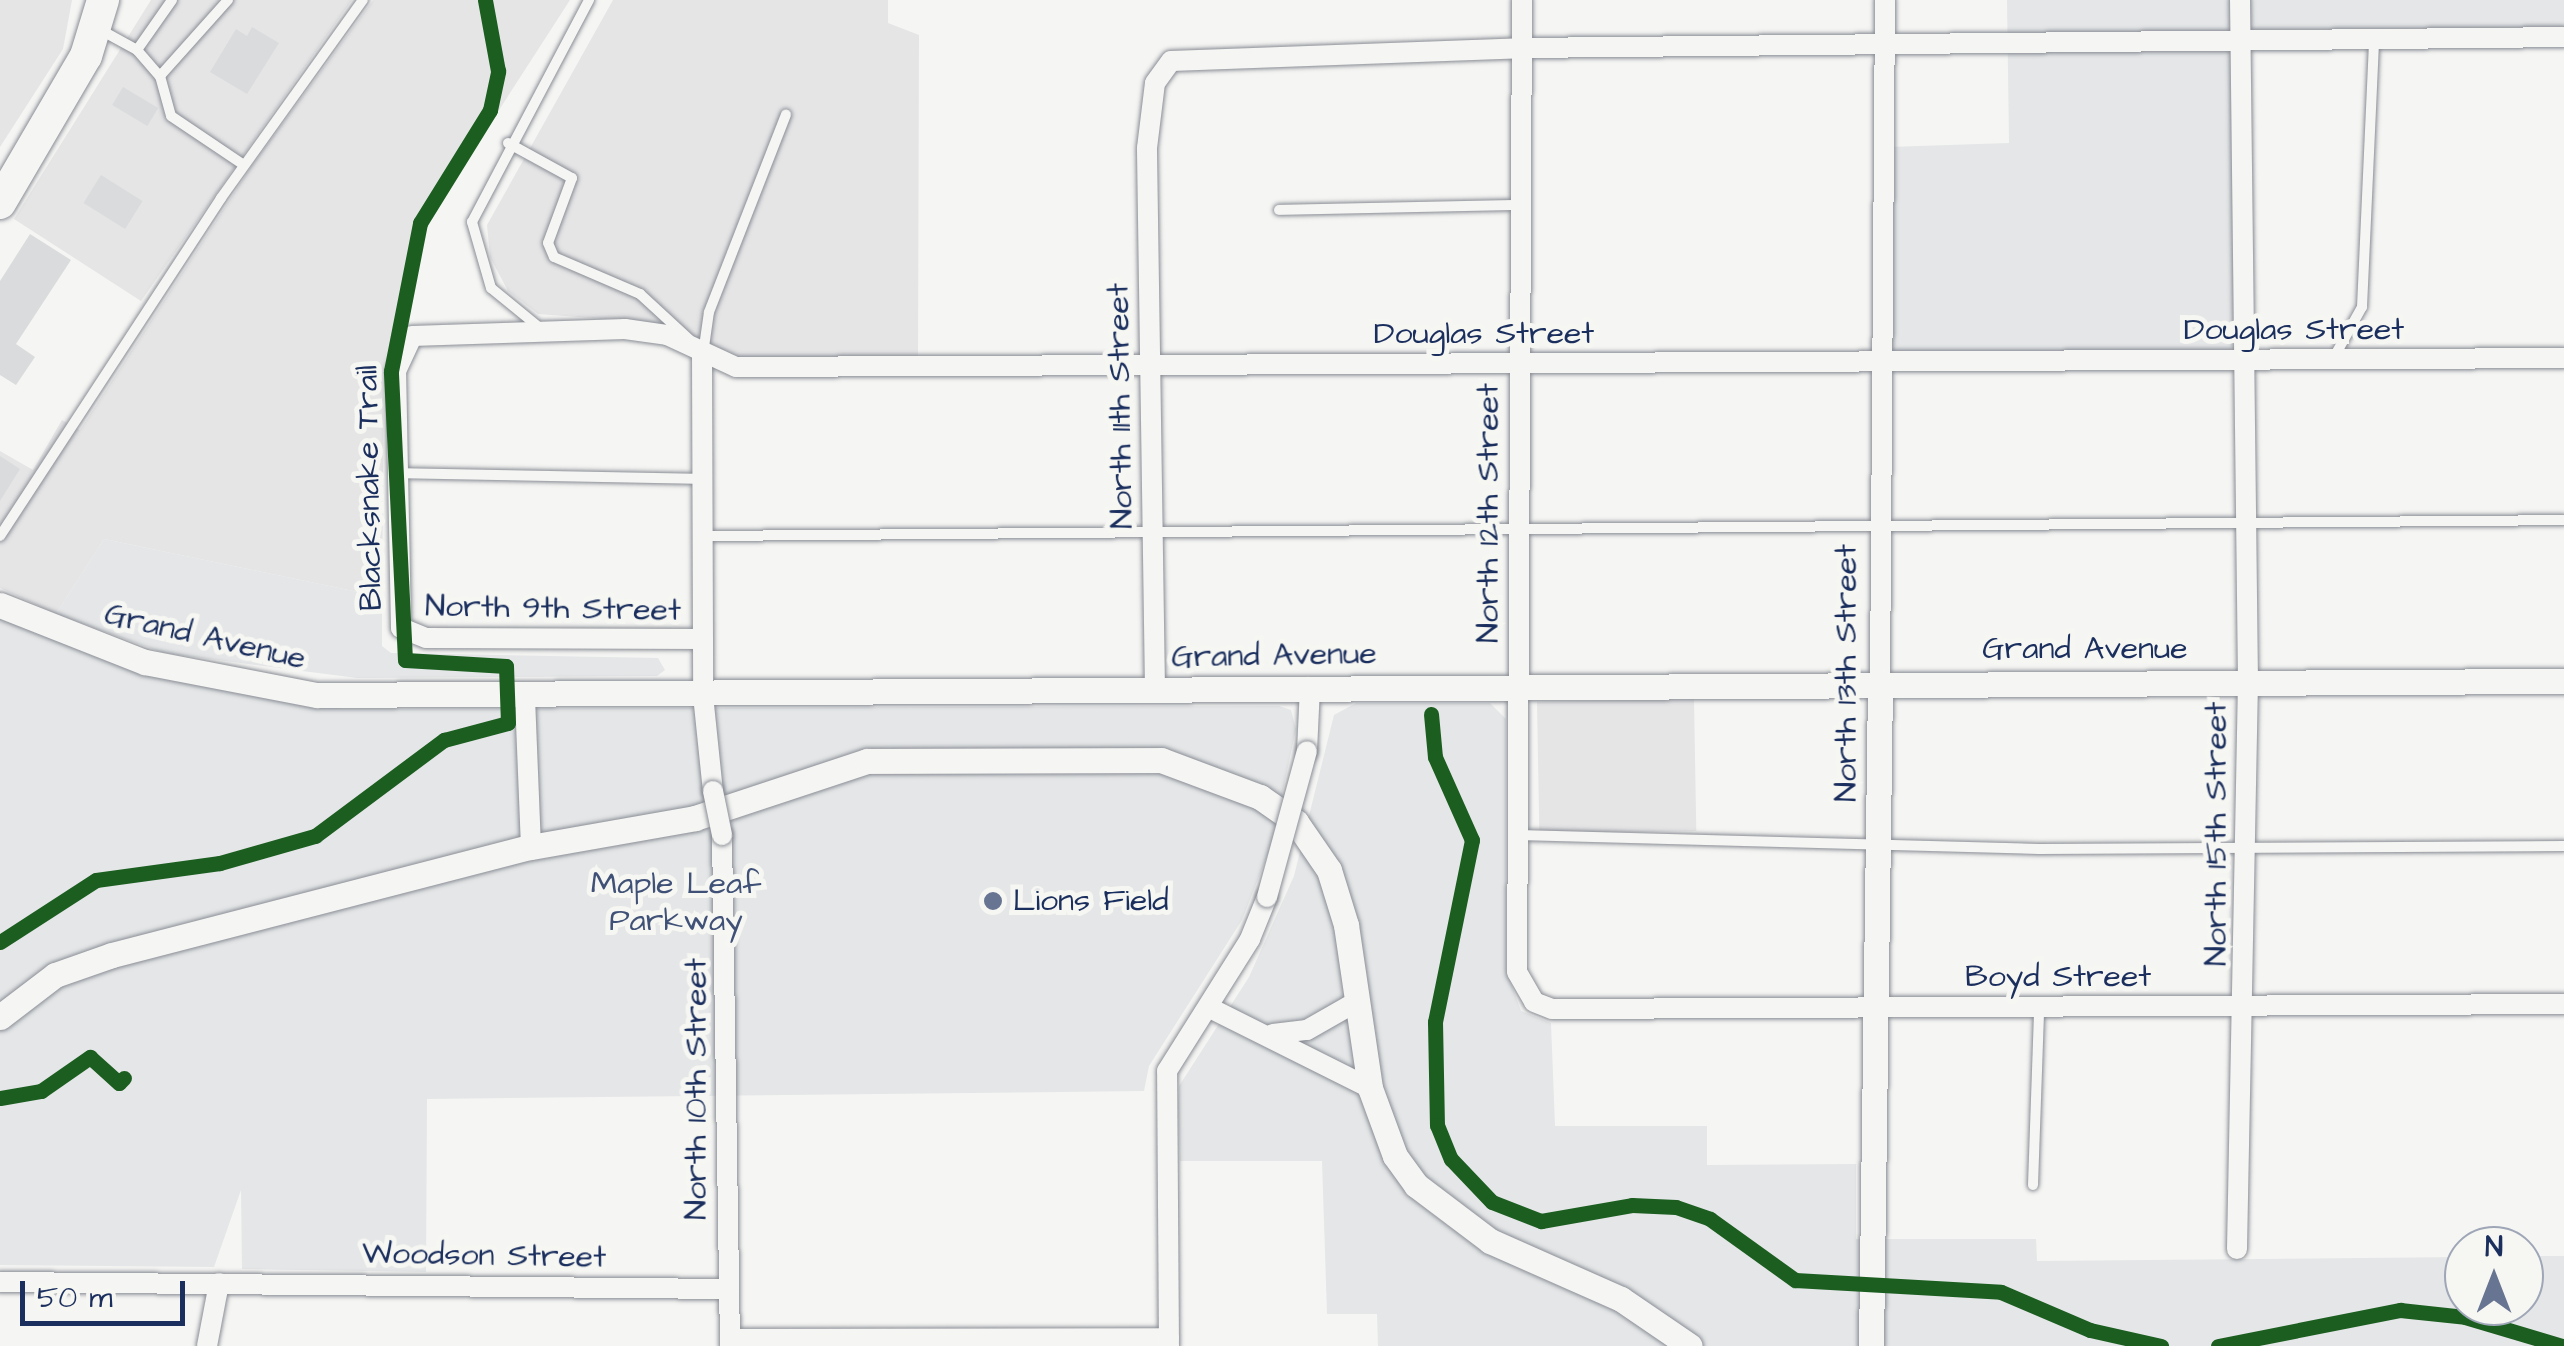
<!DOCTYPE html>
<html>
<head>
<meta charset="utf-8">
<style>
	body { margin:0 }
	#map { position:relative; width:2564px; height:1346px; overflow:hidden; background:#f5f5f3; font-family:"Architects Daughter",sans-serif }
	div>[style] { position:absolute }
	.built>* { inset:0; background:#e5e5e6; transform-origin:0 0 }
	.green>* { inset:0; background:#e4e6e7 }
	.building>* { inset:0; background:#dadbdc; transform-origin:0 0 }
	.roads { filter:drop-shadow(0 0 2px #898d95) drop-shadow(0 0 2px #898d95) }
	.service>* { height:10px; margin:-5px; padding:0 5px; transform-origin:5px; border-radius:5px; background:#f5f5f3 }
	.minor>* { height:20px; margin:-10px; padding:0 10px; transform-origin:10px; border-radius:10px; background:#f5f5f3 }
	.tertiary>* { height:25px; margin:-12.5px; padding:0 12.5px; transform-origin:12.5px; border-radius:12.5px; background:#f5f5f3 }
	.primary>* { height:32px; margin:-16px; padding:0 16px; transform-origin:16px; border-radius:16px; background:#f5f5f3 }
	.bridges { filter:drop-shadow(0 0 2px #898d95) drop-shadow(0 0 2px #898d95) }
	.minor-bridge>* { height:20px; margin:-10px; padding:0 10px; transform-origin:10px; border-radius:10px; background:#f5f5f3 }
	.cycleway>* { height:15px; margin:-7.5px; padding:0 7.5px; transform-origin:7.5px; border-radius:7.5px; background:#1b5e20 }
	.dots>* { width:28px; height:28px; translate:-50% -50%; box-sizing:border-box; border:5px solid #f6f6f2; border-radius:50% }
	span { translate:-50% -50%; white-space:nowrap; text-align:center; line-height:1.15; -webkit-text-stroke:10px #f6f6f2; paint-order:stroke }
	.street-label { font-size:32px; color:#1b2f5e }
	.park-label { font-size:32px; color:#405177 }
	.poi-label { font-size:32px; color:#1b2f5e }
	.left { translate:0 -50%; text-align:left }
	.north { position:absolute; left:2444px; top:1226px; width:100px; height:100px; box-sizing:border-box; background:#f6f6f2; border:2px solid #9ea6b7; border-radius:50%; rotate:0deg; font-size:28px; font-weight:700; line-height:40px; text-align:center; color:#1b2f5e }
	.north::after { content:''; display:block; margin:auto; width:35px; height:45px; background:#677492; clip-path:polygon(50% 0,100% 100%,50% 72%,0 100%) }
	.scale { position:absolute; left:20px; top:1281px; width:165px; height:45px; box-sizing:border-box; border:5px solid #1b2f5e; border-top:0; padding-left:12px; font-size:30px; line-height:35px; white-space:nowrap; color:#1b2f5e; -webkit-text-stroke:8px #f6f6f2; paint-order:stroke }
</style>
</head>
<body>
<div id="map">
	<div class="built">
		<div style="clip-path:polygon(0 0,72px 0,63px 49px,0 147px)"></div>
		<div style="clip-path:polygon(151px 0,352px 0,141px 301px,14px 219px)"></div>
		<div style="clip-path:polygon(373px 0,570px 0,408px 251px,408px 323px,384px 367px,382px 597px,104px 539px,56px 614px,0 588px,0 451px,33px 470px,62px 420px,80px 430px,253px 164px)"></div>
		<div style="clip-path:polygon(613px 0,888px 0,888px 23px,919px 35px,918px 358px,730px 358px,645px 322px,538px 314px,508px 291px,490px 257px,487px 225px)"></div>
		<div style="left:1694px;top:699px;width:132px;height:157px;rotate:89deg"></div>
	</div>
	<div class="green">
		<div style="clip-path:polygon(2007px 0,2564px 0,2564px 27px,2232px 30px,2235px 339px,2228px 354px,1896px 357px,1888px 349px,1889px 147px,2009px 143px)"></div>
		<div style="clip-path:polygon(104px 539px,382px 597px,382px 646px,391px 653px,658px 658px,665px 670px,657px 676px,357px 678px,164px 653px,56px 614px)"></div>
		<div style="clip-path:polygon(0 618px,142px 674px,342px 709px,1279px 706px,1291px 710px,1296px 729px,1271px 846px,1242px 920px,1149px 1066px,1144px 1091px,427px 1099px,426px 1272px,242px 1269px,241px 1190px,214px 1267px,0 1265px)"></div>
		<div style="clip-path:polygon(1356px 703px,1490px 703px,1506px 719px,1506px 970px,1521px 1011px,1551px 1023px,1555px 1126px,1707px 1126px,1707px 1165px,1856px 1164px,1856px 1239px,2036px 1239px,2037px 1261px,2464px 1257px,2464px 1306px,2524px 1306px,2524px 1256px,2564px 1256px,2564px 1346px,1378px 1346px,1377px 1314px,1327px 1314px,1322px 1161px,1180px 1161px,1178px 1103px,1179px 1086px,1249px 977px,1294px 876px,1334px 715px)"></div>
	</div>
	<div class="building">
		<div style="clip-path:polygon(252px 27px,279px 43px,247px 94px,210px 72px,236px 29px,247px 36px)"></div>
		<div style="left:123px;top:87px;width:41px;height:21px;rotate:31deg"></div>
		<div style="left:101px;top:175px;width:49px;height:33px;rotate:32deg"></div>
		<div style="clip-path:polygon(30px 234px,71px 260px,16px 344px,35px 357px,16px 385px,0 375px,0 281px)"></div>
		<div style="clip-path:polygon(0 456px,20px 469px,0 501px)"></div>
	</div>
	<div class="roads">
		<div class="service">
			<div style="left:97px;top:28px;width:46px;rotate:28.8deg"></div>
			<div style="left:137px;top:50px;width:35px;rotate:49deg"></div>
			<div style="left:160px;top:76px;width:41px;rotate:74.6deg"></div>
			<div style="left:171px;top:116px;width:88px;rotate:33.9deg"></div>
			<div style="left:137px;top:50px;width:61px;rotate:-55deg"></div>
			<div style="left:160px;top:76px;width:102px;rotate:-48.2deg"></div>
			<div style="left:508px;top:143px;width:73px;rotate:28.7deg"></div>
			<div style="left:572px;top:178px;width:69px;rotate:110.3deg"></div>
			<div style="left:548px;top:243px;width:15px;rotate:67deg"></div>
			<div style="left:554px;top:257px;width:94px;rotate:23.3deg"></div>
			<div style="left:640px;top:294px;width:67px;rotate:42.6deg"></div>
			<div style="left:1279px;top:210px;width:241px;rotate:-1.2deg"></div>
			<div style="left:540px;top:328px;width:63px;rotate:-140.8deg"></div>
			<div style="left:491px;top:288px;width:69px;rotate:-106.1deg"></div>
			<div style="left:472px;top:222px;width:251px;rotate:-62.2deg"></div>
			<div style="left:703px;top:354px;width:42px;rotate:-81.9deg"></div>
			<div style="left:709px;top:312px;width:212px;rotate:-68.7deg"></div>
			<div style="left:2333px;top:359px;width:60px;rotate:-60.9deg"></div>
			<div style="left:2362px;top:307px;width:267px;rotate:-87.4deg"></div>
			<div style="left:396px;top:473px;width:307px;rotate:1.1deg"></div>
			<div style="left:0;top:536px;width:404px;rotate:-56.8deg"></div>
			<div style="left:221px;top:198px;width:244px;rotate:-54.4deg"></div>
			<div style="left:706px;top:536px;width:1858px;rotate:-0.49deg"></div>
			<div style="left:1518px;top:835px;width:521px;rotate:1.54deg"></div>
			<div style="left:2039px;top:849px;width:525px;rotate:-0.33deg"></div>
			<div style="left:2033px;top:1185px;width:176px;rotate:-88deg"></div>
		</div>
		<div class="minor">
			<div style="left:1522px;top:0;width:972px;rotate:90.29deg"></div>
			<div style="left:1517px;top:972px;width:34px;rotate:60deg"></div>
			<div style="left:1534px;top:1002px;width:19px;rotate:21deg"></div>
			<div style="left:1552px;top:1009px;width:1012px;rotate:-0.28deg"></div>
			<div style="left:702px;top:355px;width:340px;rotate:89.8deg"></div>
			<div style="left:703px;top:695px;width:97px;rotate:84.1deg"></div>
			<div style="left:703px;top:639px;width:277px;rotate:-179.8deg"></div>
			<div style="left:426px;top:638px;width:27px;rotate:-158deg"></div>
			<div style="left:401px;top:628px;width:257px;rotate:-91.1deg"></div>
			<div style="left:396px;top:371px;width:38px;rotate:-65deg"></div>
			<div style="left:412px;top:336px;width:213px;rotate:-1.9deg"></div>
			<div style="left:625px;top:329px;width:42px;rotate:8.1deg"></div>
			<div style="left:667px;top:335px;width:76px;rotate:24.9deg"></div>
			<div style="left:736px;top:367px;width:1828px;rotate:-0.28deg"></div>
			<div style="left:1880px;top:681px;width:681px;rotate:-89.58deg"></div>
			<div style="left:1155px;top:690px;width:542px;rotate:-90.85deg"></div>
			<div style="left:1147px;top:148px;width:65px;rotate:-83deg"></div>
			<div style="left:1155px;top:83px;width:27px;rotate:-54deg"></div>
			<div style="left:1171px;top:61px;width:350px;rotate:-2.1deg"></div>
			<div style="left:1521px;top:48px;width:1043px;rotate:-0.6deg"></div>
			<div style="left:525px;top:698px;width:149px;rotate:87.7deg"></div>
			<div style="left:1307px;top:751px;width:64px;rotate:-87.3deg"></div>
			<div style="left:722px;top:835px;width:511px;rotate:89.1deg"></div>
			<div style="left:1210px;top:1008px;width:179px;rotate:26.6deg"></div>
			<div style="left:1273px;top:1034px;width:34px;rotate:-7deg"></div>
			<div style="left:1307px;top:1030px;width:56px;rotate:-29.7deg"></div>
			<div style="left:2237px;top:1249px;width:567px;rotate:-88.89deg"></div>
			<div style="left:2248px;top:682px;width:682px;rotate:-90.67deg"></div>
			<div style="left:0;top:1282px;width:728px;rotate:0.55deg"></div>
			<div style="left:730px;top:1339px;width:439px;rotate:-0.1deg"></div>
			<div style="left:207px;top:1346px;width:64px;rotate:-79.2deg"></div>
			<div style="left:1169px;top:1346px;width:275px;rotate:-90.4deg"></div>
			<div style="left:1167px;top:1071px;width:156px;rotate:-57.8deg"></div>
			<div style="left:1250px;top:939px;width:45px;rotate:-68deg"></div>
		</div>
		<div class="tertiary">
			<div style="left:0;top:605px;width:156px;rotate:21.5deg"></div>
			<div style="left:145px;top:662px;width:175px;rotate:10.9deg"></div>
			<div style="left:317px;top:695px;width:2247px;rotate:-0.36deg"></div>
			<div style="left:0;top:1017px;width:69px;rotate:-37.4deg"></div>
			<div style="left:55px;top:975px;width:60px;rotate:-19.3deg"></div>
			<div style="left:112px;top:955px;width:433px;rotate:-14.5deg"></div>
			<div style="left:531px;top:847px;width:167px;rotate:-10deg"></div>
			<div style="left:695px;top:818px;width:181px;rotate:-18.3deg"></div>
			<div style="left:867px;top:761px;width:294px;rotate:-0.2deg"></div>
			<div style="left:1161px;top:760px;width:106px;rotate:20.5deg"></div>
			<div style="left:1260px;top:797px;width:44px;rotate:34.8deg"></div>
			<div style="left:1296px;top:822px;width:58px;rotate:55.5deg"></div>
			<div style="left:1329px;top:870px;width:58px;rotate:72.8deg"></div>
			<div style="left:1346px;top:925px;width:165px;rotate:81.6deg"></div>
			<div style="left:1370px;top:1088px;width:72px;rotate:69.8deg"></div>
			<div style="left:1395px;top:1156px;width:36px;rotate:54deg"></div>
			<div style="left:1416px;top:1185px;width:93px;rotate:37.1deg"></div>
			<div style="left:1490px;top:1241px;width:143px;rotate:23.9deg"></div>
			<div style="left:1621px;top:1299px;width:83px;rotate:34.3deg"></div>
			<div style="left:1871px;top:1346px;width:665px;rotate:-89.22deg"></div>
		</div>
		<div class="primary">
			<div style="left:0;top:203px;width:170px;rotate:-59.7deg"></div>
			<div style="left:86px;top:56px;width:59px;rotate:-73.1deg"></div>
		</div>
	</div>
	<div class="bridges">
		<div class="minor-bridge">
			<div style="left:713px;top:791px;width:45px;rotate:78.4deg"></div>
			<div style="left:1267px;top:897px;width:151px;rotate:-74.7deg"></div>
		</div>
	</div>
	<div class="cycleway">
		<div style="left:1431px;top:714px;width:43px;rotate:84.7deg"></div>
		<div style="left:1435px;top:757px;width:91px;rotate:66deg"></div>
		<div style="left:1472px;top:840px;width:186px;rotate:101.5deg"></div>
		<div style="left:1435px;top:1022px;width:103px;rotate:88.9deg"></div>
		<div style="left:1437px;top:1125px;width:37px;rotate:68deg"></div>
		<div style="left:1451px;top:1159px;width:59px;rotate:46.4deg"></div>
		<div style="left:1492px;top:1202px;width:53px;rotate:21.2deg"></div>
		<div style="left:1541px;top:1221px;width:92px;rotate:-10deg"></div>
		<div style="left:1632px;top:1205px;width:44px;rotate:2.6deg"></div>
		<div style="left:1676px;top:1207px;width:36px;rotate:19deg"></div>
		<div style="left:1710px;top:1219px;width:105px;rotate:35.7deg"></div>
		<div style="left:1795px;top:1280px;width:206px;rotate:3.3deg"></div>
		<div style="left:2001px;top:1292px;width:97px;rotate:23.1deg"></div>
		<div style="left:2090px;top:1330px;width:73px;rotate:12.7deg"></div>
		<div style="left:0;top:942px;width:114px;rotate:-32.9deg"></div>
		<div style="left:96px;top:880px;width:125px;rotate:-7.8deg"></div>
		<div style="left:220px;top:863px;width:99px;rotate:-15.9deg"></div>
		<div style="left:315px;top:836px;width:161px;rotate:-36.7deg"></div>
		<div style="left:444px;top:740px;width:66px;rotate:-14.9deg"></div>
		<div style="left:508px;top:723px;width:57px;rotate:-92deg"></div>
		<div style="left:506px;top:666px;width:101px;rotate:-176.6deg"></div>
		<div style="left:405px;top:660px;width:289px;rotate:-92.8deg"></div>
		<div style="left:391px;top:371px;width:151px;rotate:-78.9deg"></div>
		<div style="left:420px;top:223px;width:133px;rotate:-58.2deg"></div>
		<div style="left:490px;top:110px;width:40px;rotate:-78deg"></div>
		<div style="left:498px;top:71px;width:72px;rotate:-100.4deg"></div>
		<div style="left:0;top:1098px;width:42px;rotate:-9.7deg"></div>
		<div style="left:41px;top:1091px;width:60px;rotate:-34.8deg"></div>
		<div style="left:90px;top:1057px;width:39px;rotate:42deg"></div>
		<div style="left:119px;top:1083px;width:7px;rotate:-45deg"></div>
		<div style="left:2218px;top:1346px;width:186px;rotate:-11.2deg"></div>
		<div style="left:2400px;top:1310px;width:65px;rotate:6.1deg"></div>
		<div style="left:2465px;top:1317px;width:101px;rotate:16.6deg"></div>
	</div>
	<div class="dots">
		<div style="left:993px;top:901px;background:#677492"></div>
	</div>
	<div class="street-label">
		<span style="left:2294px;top:330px">Douglas Street</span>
		<span style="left:1484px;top:334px">Douglas Street</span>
		<span style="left:1121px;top:406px;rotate:-91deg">North 11th Street</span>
		<span style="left:370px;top:488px;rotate:-91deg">Blacksnake Trail</span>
		<span style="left:1489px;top:513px;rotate:-90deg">North 12th Street</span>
		<span style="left:553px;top:609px;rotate:1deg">North 9th Street</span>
		<span style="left:205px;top:637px;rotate:13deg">Grand Avenue</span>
		<span style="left:2085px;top:649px">Grand Avenue</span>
		<span style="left:1274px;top:656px;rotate:-1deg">Grand Avenue</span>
		<span style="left:1847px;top:673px;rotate:-90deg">North 13th Street</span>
		<span style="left:2217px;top:834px;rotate:-90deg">North 15th Street</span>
		<span style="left:2058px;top:977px">Boyd Street</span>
		<span style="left:697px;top:1089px;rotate:-90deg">North 10th Street</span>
		<span style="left:484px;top:1256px;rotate:1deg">Woodson Street</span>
	</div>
	<div class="park-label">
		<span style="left:676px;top:903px">Maple Leaf<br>Parkway</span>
	</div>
	<div class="poi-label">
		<span class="left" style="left:1013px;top:901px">Lions Field</span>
	</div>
	<div class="north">N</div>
	<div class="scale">50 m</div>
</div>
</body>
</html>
